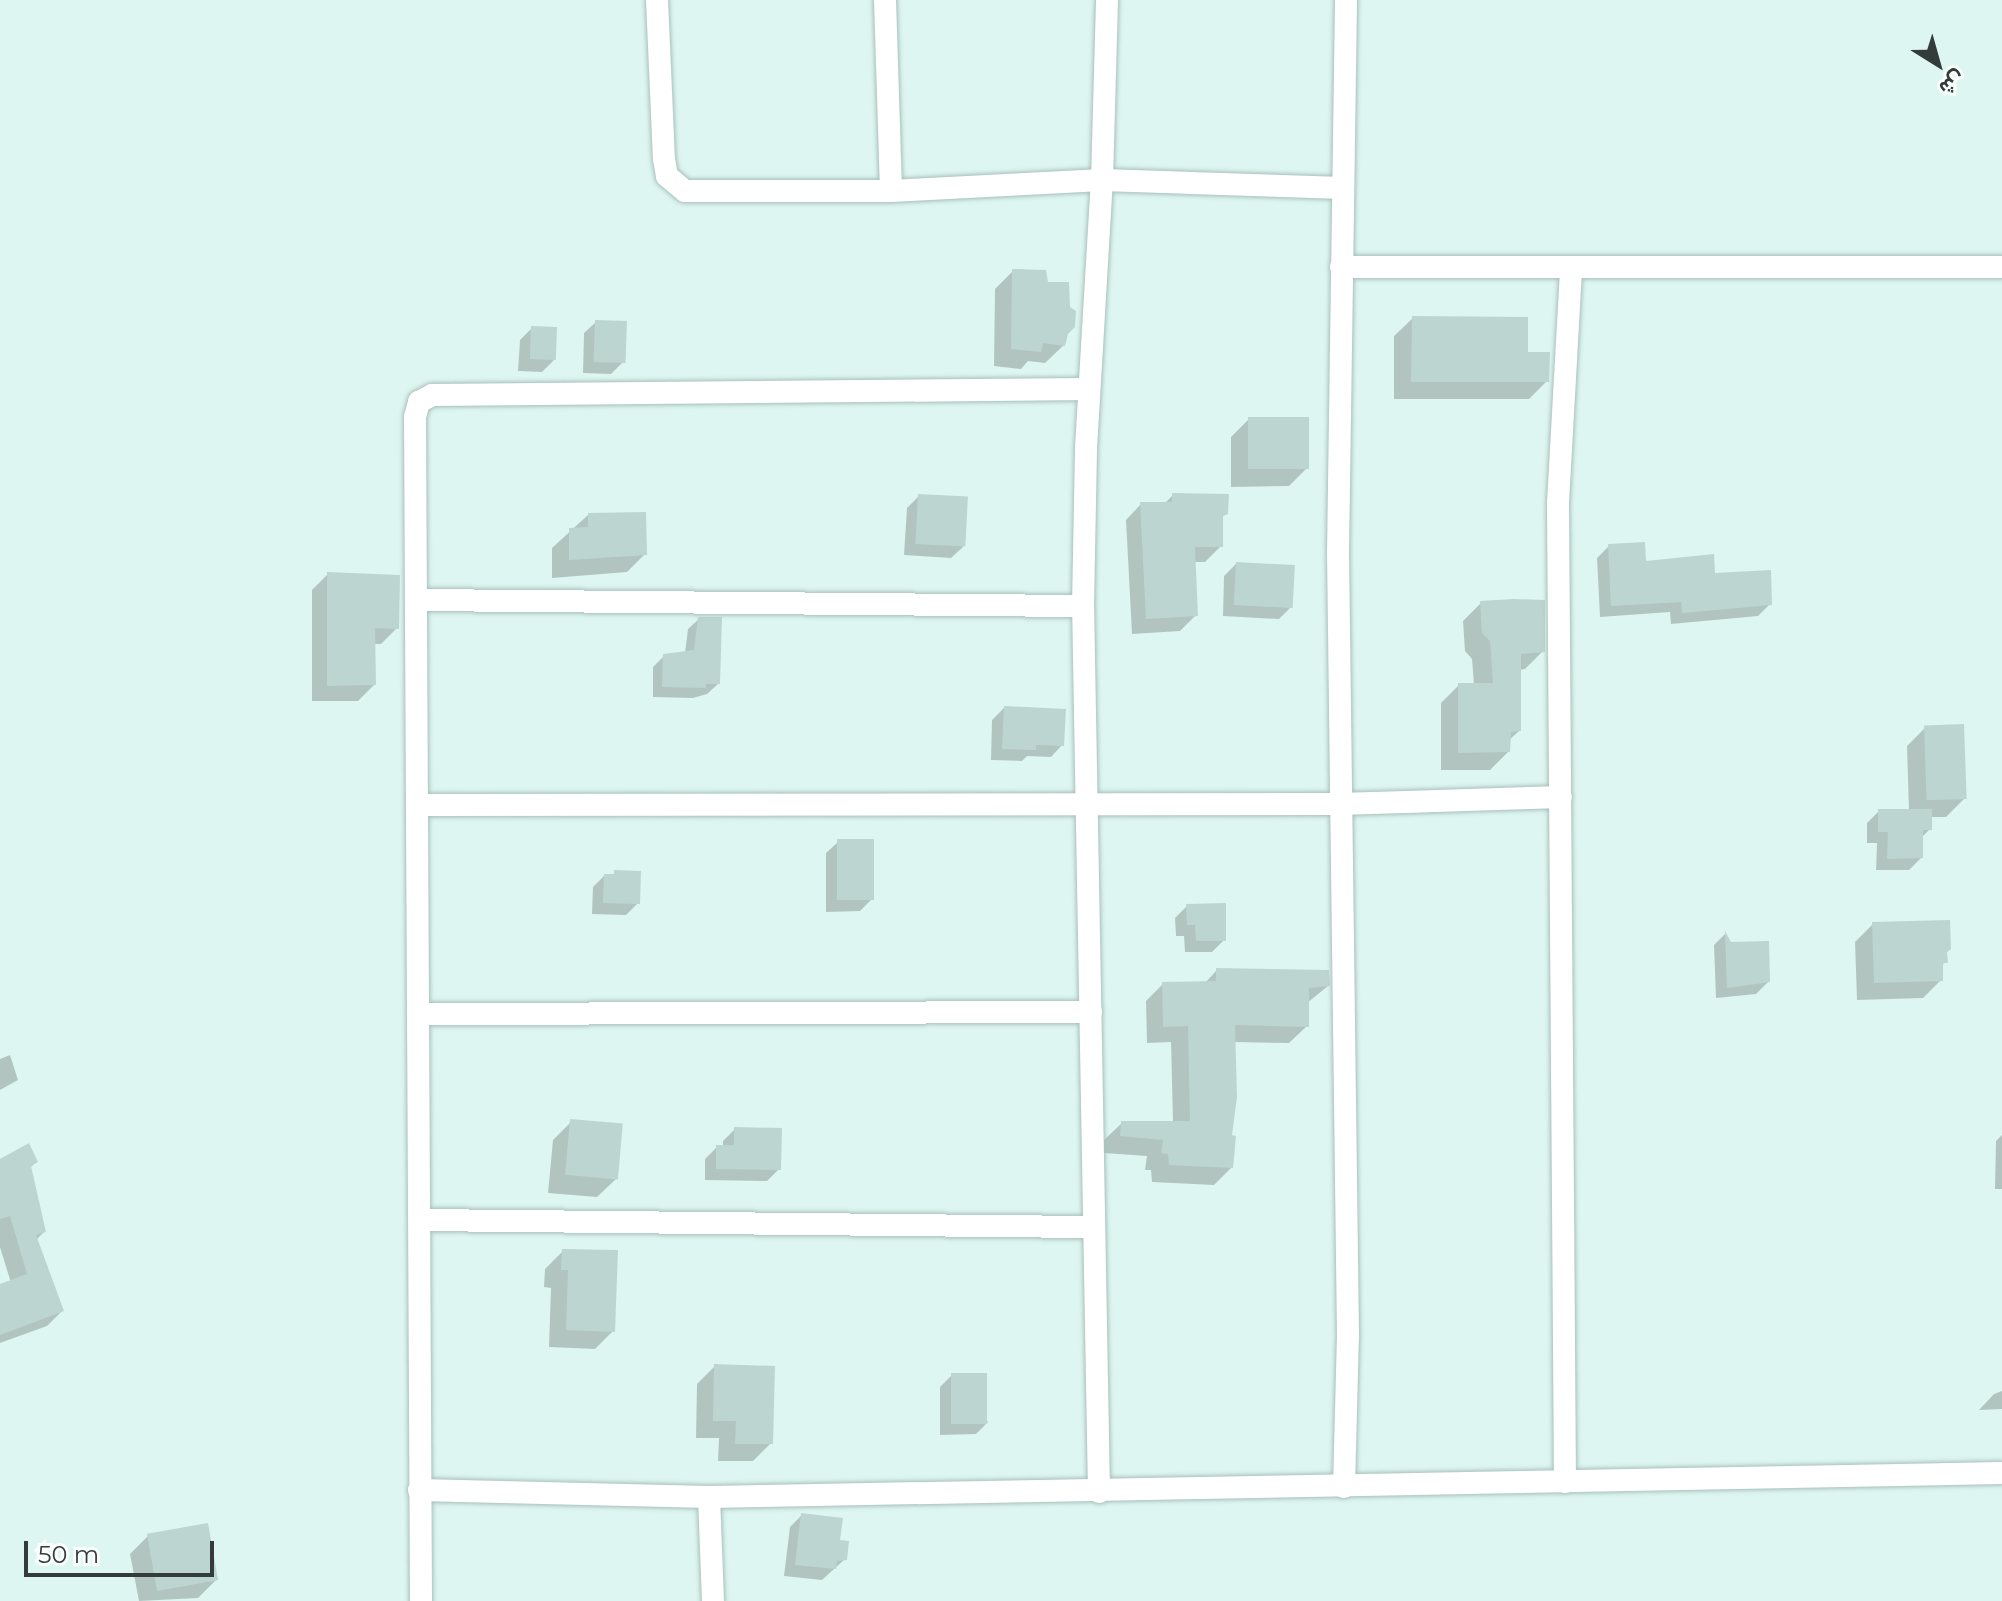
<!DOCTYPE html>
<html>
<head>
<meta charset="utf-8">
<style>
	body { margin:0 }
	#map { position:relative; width:2002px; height:1601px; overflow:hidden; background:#def6f1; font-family:Montserrat,Vazirmatn,sans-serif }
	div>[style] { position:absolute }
	.shadow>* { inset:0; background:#0003 }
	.building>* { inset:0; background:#bdd5d1; transform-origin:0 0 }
	.roads { filter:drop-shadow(0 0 2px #a9c0bc) drop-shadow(0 0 2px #a9c0bc) }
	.street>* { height:22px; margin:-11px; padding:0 11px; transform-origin:11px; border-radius:11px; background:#fff }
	span { translate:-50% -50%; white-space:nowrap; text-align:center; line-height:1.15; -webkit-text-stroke:8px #f9fefd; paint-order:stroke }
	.north { position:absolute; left:1898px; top:24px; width:80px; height:80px; -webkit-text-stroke:6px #f9fefd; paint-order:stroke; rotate:143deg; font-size:22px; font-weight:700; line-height:32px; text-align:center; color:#333c3b }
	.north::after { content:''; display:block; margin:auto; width:28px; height:36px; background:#333c3b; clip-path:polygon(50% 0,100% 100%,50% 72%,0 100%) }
	.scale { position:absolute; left:24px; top:1541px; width:190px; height:36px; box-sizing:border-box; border:4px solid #333c3b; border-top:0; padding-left:10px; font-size:24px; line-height:28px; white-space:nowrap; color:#333c3b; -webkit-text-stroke:6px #f9fefd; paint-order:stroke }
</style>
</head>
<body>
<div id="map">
	<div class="shadow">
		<div style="clip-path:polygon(1013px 271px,1065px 334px,1064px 345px,1045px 363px,1028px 361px,1021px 369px,994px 366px,995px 289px)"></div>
		<div style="clip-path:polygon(1413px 318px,1526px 354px,1547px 381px,1529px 399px,1394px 399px,1394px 336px)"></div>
		<div style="clip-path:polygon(596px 322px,623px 362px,611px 374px,583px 373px,584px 333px)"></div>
		<div style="clip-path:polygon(532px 328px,554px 360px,542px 372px,518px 371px,520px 340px)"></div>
		<div style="clip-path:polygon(1249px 419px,1307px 468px,1289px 486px,1231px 487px,1231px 437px)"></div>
		<div style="clip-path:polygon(1173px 495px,1226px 513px,1221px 519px,1221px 546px,1205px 562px,1193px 562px,1196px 615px,1180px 631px,1132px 634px,1126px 520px,1141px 504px,1164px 504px)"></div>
		<div style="clip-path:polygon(919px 496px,963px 547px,951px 558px,904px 555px,907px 508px)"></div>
		<div style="clip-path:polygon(588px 515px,645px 554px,627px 572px,552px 578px,552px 548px)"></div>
		<div style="clip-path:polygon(1609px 546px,1644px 563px,1714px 575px,1770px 604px,1758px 616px,1671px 624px,1670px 612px,1600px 617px,1597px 558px)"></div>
		<div style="clip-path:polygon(1236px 564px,1291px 607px,1279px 619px,1223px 616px,1224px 576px)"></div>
		<div style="clip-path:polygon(328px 574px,397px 628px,381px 644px,373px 644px,374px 685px,358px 701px,312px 701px,312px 590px)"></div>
		<div style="clip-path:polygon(1481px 603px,1543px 651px,1525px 669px,1519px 670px,1519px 731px,1508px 741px,1508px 752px,1490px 770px,1441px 770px,1441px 703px,1459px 685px,1474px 685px,1472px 659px,1465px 651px,1463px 621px)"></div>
		<div style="clip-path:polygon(699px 619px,718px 684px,707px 694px,693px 698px,653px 697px,653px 667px,664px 656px,685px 653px,688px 629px)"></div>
		<div style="clip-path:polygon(1004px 708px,1062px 745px,1051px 757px,1027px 756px,1022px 761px,991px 760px,992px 720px)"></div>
		<div style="clip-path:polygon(1925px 728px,1964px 799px,1946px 817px,1930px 817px,1930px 829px,1921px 838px,1921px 858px,1909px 870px,1876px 870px,1877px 843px,1867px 843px,1867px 823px,1879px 811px,1909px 811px,1907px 746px)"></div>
		<div style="clip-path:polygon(838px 842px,872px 899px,860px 911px,826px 912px,826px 853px)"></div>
		<div style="clip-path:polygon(605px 875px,638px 903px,626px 915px,592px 914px,593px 887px)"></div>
		<div style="clip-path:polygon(1187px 906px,1224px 940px,1212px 952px,1185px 952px,1184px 936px,1176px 936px,1175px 918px)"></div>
		<div style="clip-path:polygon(1873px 924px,1945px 952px,1941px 980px,1923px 998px,1857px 1000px,1855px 942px)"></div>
		<div style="clip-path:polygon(1725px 934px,1730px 944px,1768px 982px,1756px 994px,1716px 998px,1714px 945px)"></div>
		<div style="clip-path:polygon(1217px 970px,1328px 986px,1307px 1003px,1307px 1026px,1289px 1043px,1233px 1042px,1231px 1168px,1214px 1185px,1152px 1182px,1151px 1170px,1145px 1170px,1147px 1156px,1104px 1153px,1104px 1140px,1122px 1123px,1173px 1123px,1171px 1042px,1147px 1043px,1146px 1001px,1163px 984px,1204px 984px)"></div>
		<div style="clip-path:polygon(10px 1055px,18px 1080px,0 1090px,0 1059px)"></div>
		<div style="clip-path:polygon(571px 1122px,616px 1179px,597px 1197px,548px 1193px,553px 1140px)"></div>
		<div style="clip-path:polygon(735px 1129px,779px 1169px,767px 1181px,705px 1180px,705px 1159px,717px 1147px,723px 1147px,723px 1141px)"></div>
		<div style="clip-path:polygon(2002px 1135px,2002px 1189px,1995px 1189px,1996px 1141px)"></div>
		<div style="clip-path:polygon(0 1162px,36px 1162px,30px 1168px,44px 1232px,36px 1240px,62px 1311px,47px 1326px,0 1343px,0 1287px,11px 1283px,0 1247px)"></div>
		<div style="clip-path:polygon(563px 1251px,613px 1331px,595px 1349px,549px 1347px,551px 1288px,544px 1287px,545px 1269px)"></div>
		<div style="clip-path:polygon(715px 1366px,771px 1443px,753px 1461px,718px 1461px,719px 1438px,696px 1438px,697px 1384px)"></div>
		<div style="clip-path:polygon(952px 1375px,988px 1422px,976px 1434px,940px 1435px,940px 1387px)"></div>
		<div style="clip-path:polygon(2002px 1391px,2002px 1409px,1979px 1410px,1994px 1394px)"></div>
		<div style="clip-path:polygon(802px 1515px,838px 1541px,845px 1559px,822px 1580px,784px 1576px,790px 1527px)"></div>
		<div style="clip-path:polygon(148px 1536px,216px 1580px,198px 1598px,139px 1601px,130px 1554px)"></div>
	</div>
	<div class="building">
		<div style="clip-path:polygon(1012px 269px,1046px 270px,1048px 282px,1069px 282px,1070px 307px,1076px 311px,1075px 327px,1068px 334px,1065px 346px,1043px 343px,1041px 352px,1011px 349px)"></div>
		<div style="clip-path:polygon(1412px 316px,1528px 317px,1528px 352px,1550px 352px,1549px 382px,1411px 382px)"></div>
		<div style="left:595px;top:320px;width:32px;height:42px;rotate:2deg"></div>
		<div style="left:531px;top:326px;width:26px;height:33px;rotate:2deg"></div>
		<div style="left:1248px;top:417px;width:61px;height:52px"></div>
		<div style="clip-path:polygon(1172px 493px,1229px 494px,1228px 514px,1223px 516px,1223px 547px,1195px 547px,1198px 616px,1146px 619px,1140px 502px,1172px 502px)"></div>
		<div style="left:918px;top:494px;width:50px;height:50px;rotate:3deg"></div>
		<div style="clip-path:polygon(646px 512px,647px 555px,569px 560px,569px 528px,588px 527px,588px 513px)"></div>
		<div style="clip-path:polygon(1645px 542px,1646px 561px,1714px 554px,1715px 573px,1771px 570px,1772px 605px,1682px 613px,1681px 602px,1611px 606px,1608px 544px)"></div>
		<div style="left:1236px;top:562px;width:59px;height:43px;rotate:3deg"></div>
		<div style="clip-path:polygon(327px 572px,400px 575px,399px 629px,375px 628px,376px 685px,327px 686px)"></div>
		<div style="clip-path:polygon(1514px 599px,1545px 600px,1545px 652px,1521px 654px,1521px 731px,1511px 732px,1510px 752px,1458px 753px,1458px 683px,1493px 683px,1490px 641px,1482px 633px,1480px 601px)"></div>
		<div style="clip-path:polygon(698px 617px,722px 617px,720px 684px,706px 684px,706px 688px,662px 687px,663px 654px,694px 650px)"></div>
		<div style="clip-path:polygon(1004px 706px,1066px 709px,1064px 746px,1036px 745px,1036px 750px,1002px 749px)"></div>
		<div style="left:1964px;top:724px;width:75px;height:40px;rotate:88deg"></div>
		<div style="clip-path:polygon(1878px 809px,1932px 809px,1932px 830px,1923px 830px,1923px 858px,1887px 859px,1888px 832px,1878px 832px)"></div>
		<div style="left:874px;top:839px;width:61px;height:37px;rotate:90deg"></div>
		<div style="clip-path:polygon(614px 870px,641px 871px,640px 904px,603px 903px,604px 874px,614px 874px)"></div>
		<div style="clip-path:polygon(1226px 903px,1226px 941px,1196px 941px,1195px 925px,1187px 925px,1186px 904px)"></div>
		<div style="clip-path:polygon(1950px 920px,1951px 949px,1947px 952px,1948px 963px,1943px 963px,1943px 981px,1874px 983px,1872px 922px)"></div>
		<div style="clip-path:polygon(1725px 931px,1731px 942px,1769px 941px,1770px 982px,1727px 988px)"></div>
		<div style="clip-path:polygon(1216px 968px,1329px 970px,1330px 986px,1309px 988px,1309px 1027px,1235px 1025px,1237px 1097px,1232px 1135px,1236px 1136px,1233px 1168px,1169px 1165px,1168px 1154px,1161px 1153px,1163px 1140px,1120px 1136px,1121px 1121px,1190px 1121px,1188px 1026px,1163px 1027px,1162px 982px,1216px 981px)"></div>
		<div style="left:570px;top:1119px;width:53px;height:56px;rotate:5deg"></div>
		<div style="clip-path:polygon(734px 1127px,782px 1128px,781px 1170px,716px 1169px,716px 1145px,734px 1145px)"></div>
		<div style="clip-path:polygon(29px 1143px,38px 1162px,31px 1166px,46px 1232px,36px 1235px,64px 1311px,0 1335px,0 1284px,27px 1274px,10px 1216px,0 1219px,0 1159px)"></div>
		<div style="clip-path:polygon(562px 1249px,618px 1250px,615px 1332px,566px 1330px,568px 1270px,561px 1270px)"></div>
		<div style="clip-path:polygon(714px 1364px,775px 1366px,773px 1444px,735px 1444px,736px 1421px,713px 1421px)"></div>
		<div style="left:951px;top:1373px;width:36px;height:51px"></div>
		<div style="clip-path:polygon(801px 1513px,843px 1518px,840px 1540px,849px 1541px,847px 1560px,837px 1561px,836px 1569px,795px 1565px)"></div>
		<div style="left:208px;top:1523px;width:58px;height:62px;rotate:80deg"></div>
	</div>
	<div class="roads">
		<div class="street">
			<div style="left:657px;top:0;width:159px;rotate:87.5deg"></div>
			<div style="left:664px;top:159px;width:17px;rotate:80deg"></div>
			<div style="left:667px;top:176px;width:23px;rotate:40deg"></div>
			<div style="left:685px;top:191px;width:206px"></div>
			<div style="left:891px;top:191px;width:211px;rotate:-3deg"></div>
			<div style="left:1102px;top:180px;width:241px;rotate:1.9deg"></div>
			<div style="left:885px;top:0;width:191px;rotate:88.2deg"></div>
			<div style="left:1341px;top:267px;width:661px"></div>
			<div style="left:418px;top:600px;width:665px;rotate:0.52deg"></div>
			<div style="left:420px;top:805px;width:919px;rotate:-0.06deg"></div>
			<div style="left:1339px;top:804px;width:222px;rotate:-1.8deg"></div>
			<div style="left:421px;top:1014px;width:670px;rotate:-0.17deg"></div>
			<div style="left:420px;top:1220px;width:672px;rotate:0.6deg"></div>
			<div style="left:1565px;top:1482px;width:979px;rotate:-90.41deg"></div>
			<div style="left:1558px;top:503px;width:235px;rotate:-86.8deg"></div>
			<div style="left:1344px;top:1487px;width:151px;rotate:-88.5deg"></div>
			<div style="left:1348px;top:1336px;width:782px;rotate:-90.73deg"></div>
			<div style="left:1338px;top:554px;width:554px;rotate:-89.17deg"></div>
			<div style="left:419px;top:1490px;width:290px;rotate:1.4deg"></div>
			<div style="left:709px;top:1497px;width:1293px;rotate:-1.06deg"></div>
			<div style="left:1099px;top:1492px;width:886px;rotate:-91.03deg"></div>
			<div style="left:1083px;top:606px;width:158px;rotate:-88.9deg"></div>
			<div style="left:1086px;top:448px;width:268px;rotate:-86.6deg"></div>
			<div style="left:1102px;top:180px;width:180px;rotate:-88.4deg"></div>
			<div style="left:709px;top:1497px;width:104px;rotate:87.8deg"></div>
			<div style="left:421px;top:1601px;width:1184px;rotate:-90.29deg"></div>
			<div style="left:415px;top:417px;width:16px;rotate:-75deg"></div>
			<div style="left:419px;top:402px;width:15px;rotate:-28deg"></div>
			<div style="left:432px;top:395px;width:657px;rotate:-0.52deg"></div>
		</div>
	</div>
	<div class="north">ش</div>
	<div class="scale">50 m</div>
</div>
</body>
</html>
